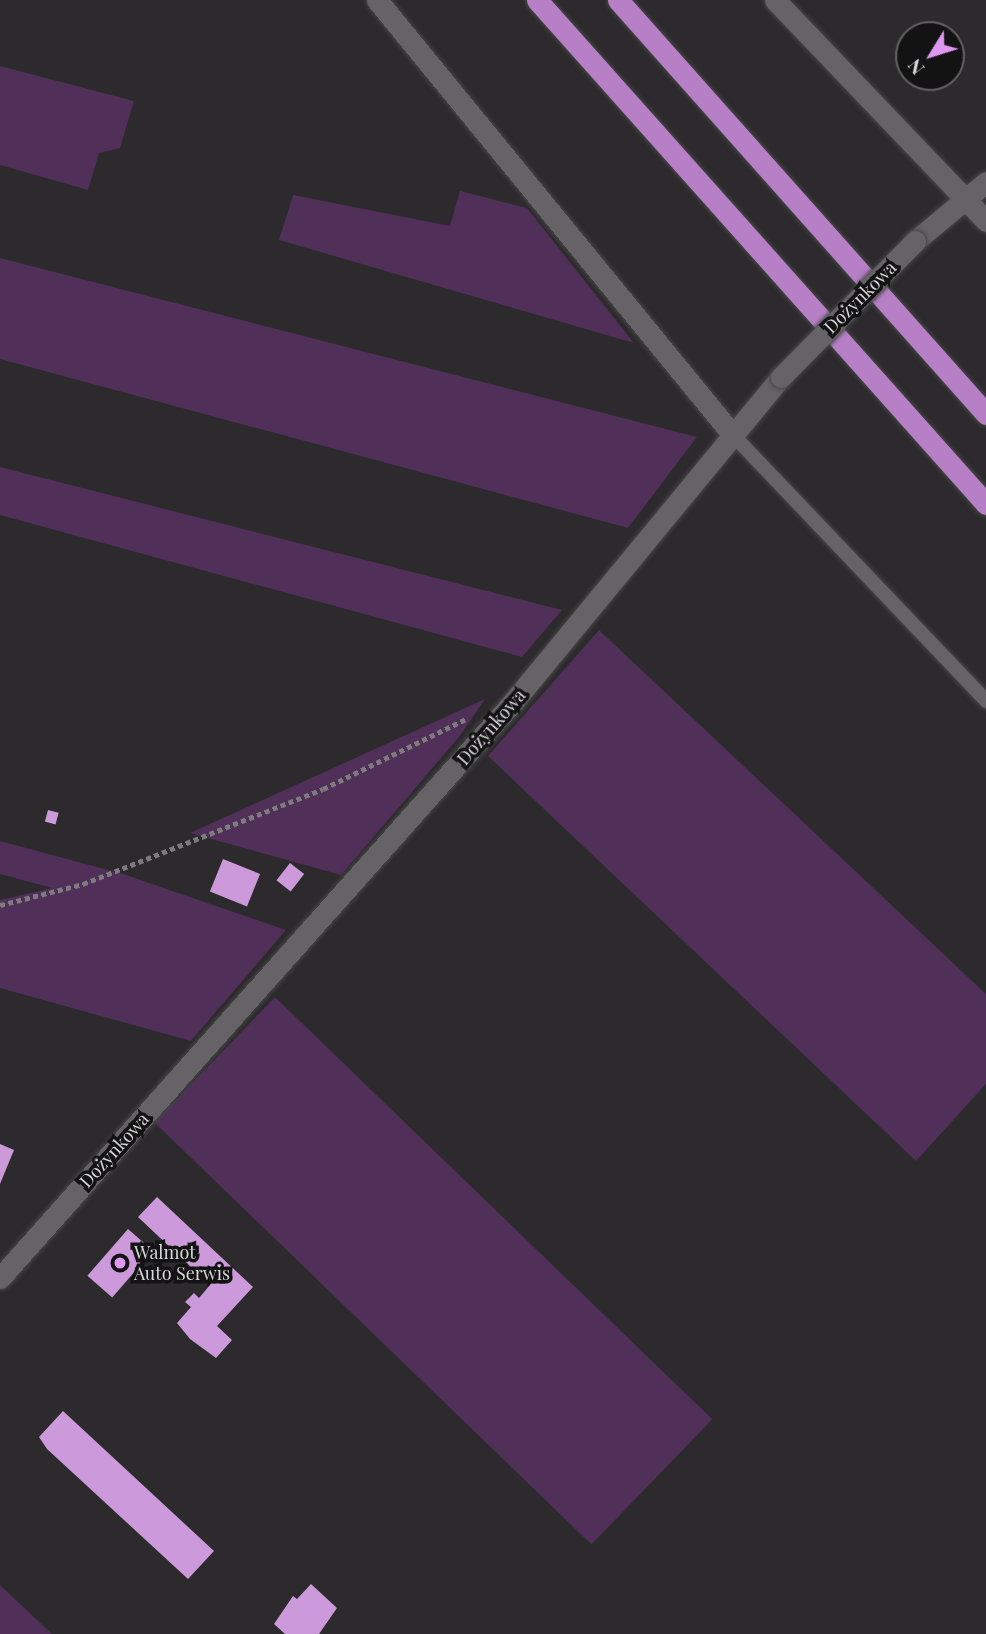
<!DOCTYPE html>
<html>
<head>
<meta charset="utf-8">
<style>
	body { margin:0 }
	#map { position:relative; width:986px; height:1634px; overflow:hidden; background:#2c2a2c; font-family:"Playfair Display",serif }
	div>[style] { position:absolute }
	.green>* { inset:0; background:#502f59; transform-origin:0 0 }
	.building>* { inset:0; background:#cc9ada; transform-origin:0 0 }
	.path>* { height:4.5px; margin-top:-2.25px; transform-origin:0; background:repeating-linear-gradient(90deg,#7d7b7d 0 5px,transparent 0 8.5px) }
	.roads { filter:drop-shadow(0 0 2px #464547) drop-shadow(0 0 2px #464547) }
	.lane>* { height:14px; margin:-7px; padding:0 7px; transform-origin:7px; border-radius:7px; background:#666366 }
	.street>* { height:21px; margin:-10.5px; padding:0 10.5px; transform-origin:10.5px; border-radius:10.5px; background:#666366 }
	.secondary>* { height:21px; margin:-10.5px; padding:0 10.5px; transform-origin:10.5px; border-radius:10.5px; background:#666366 }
	.highway>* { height:21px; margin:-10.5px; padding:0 10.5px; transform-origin:10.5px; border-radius:10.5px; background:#b780c6 }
	.bridges { filter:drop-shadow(0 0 2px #464547) drop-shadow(0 0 2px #464547) }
	.secondary-bridge>* { height:21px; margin:-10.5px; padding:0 10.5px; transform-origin:10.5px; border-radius:10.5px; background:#666366 }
	.dots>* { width:19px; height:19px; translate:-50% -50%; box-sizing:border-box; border:4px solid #141314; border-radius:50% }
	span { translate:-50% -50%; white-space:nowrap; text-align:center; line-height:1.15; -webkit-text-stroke:7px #141314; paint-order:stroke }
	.street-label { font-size:18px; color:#d6d5d7 }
	.poi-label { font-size:18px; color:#d6d5d7 }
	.left { translate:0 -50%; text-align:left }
	.north { position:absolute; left:895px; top:21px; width:70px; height:70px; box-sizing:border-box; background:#141314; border:2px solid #626162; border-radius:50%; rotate:232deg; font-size:19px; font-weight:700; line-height:28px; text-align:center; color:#d6d5d7 }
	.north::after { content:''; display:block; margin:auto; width:24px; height:32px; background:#de98f2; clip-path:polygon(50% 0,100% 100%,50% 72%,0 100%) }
</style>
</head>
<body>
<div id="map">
	<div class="green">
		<div style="clip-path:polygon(0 66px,134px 101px,120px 148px,99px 153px,88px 190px,0 165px)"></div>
		<div style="clip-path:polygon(460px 191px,527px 208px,634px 343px,279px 240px,293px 195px,450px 226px)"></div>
		<div style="clip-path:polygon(0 258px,697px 437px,628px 528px,0 359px)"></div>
		<div style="clip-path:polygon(0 467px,562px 610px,522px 657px,0 515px)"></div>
		<div style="clip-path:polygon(599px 630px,986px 994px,986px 1084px,916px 1161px,488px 756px)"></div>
		<div style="clip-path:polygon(485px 699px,459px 737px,341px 875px,190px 833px)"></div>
		<div style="clip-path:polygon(0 841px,123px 874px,286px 930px,191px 1041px,0 988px,0 900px,52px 888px,0 874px)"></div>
		<div style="left:275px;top:997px;width:608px;height:174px;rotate:44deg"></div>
		<div style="clip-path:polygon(0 1585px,52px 1634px,0 1634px)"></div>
	</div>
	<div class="building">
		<div style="left:48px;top:810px;width:11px;height:12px;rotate:15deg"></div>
		<div style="left:223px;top:859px;width:40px;height:35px;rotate:22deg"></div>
		<div style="left:290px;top:863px;width:18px;height:22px;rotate:38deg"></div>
		<div style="clip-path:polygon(0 1144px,14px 1150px,0 1184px)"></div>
		<div style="clip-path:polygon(157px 1197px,253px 1287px,217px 1326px,232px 1340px,216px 1358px,190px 1339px,177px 1323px,191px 1307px,185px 1302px,194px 1293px,199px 1298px,210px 1285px,138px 1217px)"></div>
		<div style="left:128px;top:1229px;width:33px;height:62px;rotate:41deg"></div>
		<div style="clip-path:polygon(63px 1411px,214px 1551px,188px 1579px,47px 1449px,39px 1437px)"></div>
		<div style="clip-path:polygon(311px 1584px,337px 1608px,319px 1634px,285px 1634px,274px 1624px,293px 1596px,297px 1599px)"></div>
	</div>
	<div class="path">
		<div style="left:0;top:905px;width:86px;rotate:-14.2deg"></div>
		<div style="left:83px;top:884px;width:258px;rotate:-21.6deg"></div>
		<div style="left:323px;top:789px;width:159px;rotate:-26.1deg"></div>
	</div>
	<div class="roads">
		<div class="lane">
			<div style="left:732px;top:434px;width:369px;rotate:46.4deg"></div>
		</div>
		<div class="street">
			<div style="left:377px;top:0;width:561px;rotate:50.72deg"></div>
			<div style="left:775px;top:0;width:306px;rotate:46.3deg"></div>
		</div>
		<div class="secondary">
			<div style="left:915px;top:241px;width:92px;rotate:-39.7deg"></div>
			<div style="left:0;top:1278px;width:771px;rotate:-48.31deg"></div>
			<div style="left:513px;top:702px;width:421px;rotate:-50.5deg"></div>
		</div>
		<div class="highway">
			<div style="left:537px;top:0;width:675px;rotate:48.3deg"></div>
			<div style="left:618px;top:0;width:554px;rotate:48.37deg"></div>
		</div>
	</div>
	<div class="bridges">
		<div class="secondary-bridge">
			<div style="left:781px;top:377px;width:191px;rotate:-45.4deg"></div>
		</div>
	</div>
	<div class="dots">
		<div style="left:120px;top:1263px;background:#de98f2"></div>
	</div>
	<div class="street-label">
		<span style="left:860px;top:297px;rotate:-45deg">Dożynkowa</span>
		<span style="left:491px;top:727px;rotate:-49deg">Dożynkowa</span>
		<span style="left:114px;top:1150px;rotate:-48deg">Dożynkowa</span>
	</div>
	<div class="poi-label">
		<span class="left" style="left:134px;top:1263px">Walmot<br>Auto Serwis</span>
	</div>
	<div class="north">N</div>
</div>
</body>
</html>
